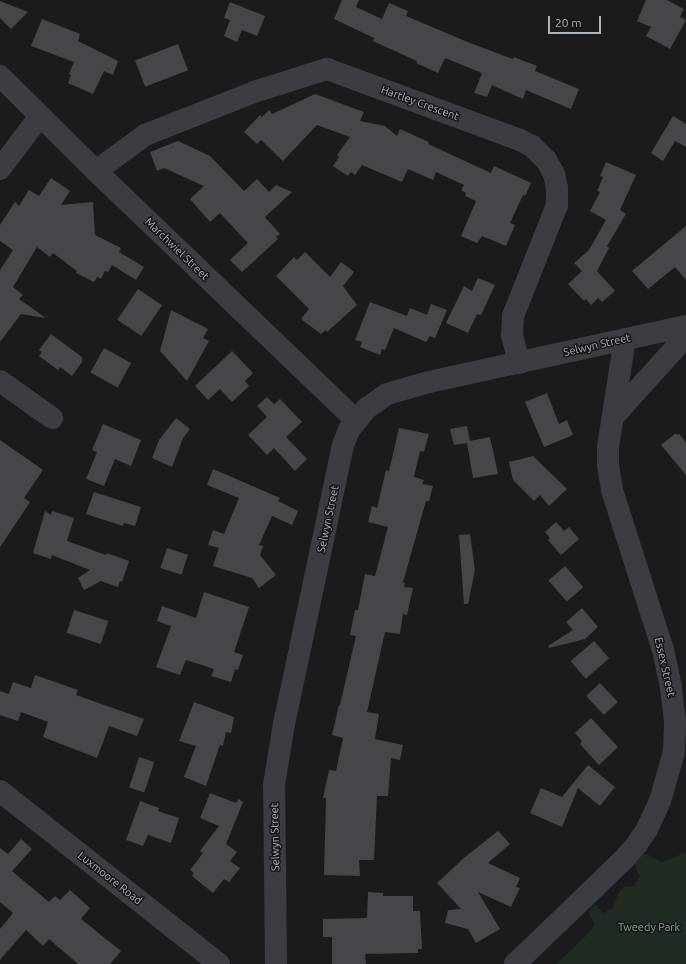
<!DOCTYPE html>
<html>
<head>
<meta charset="utf-8">
<style>
	body { margin:0 }
	#map { position:relative; width:686px; height:964px; overflow:hidden; background:#1b1b1d; font-family:Ubuntu,sans-serif }
	div>[style] { position:absolute }
	.green>* { inset:0; background:#222b23 }
	.building>* { inset:0; background:#45464a; transform-origin:0 0 }
	.minor>* { height:22px; margin:-11px; padding:0 11px; transform-origin:11px; border-radius:11px; background:#3b3d42 }
	span { translate:-50% -50%; white-space:nowrap; text-align:center; line-height:1.15; -webkit-text-stroke:3px #151618; paint-order:stroke }
	.street-label { font-size:11px; color:#adb3bd }
	.park-label { font-size:11px; color:#85a884 }
	.scale { position:absolute; left:548px; top:16px; width:53px; height:18px; box-sizing:border-box; border:2px solid #adb3bd; border-top:0; padding-left:5px; font-size:12px; line-height:14px; white-space:nowrap; color:#adb3bd; -webkit-text-stroke:3px #151618; paint-order:stroke }
</style>
</head>
<body>
<div id="map">
	<div class="green">
		<div style="clip-path:polygon(686px 852px,686px 964px,556px 964px,592px 930px,594px 924px,589px 913px,592px 908px,596px 905px,602px 912px,605px 913px,613px 908px,619px 892px,625px 886px,634px 887px,640px 876px,637px 872px,635px 863px,641px 854px,647px 854px,662px 863px)"></div>
	</div>
	<div class="building">
		<div style="clip-path:polygon(342px 0,359px 0,356px 7px,382px 19px,389px 3px,408px 11px,406px 16px,465px 41px,513px 59px,514px 57px,537px 66px,535px 71px,579px 89px,571px 109px,526px 90px,523px 99px,492px 85px,487px 97px,474px 93px,482px 73px,445px 58px,438px 73px,416px 63px,417px 61px,408px 57px,373px 41px,374px 38px,334px 19px)"></div>
		<div style="clip-path:polygon(646px 0,667px 0,684px 9px,680px 17px,686px 20px,670px 49px,646px 36px,651px 27px,637px 21px)"></div>
		<div style="clip-path:polygon(0 1px,28px 12px,11px 29px,0 18px)"></div>
		<div style="clip-path:polygon(230px 2px,265px 16px,257px 36px,242px 30px,237px 42px,224px 36px,230px 20px,224px 18px)"></div>
		<div style="clip-path:polygon(42px 19px,80px 34px,78px 41px,118px 61px,113px 75px,104px 71px,93px 94px,68px 83px,71px 75px,69px 74px,74px 62px,31px 46px)"></div>
		<div style="left:178px;top:44px;width:28px;height:46px;rotate:69deg"></div>
		<div style="clip-path:polygon(315px 94px,364px 112px,360px 121px,385px 126px,397px 136px,400px 129px,429px 142px,428px 144px,491px 173px,494px 166px,531px 183px,525px 196px,523px 195px,510px 223px,515px 225px,506px 246px,482px 236px,477px 243px,461px 236px,476px 201px,465px 196px,466px 193px,461px 190px,464px 185px,436px 172px,433px 180px,408px 169px,402px 182px,362px 165px,355px 175px,351px 172px,348px 176px,333px 166px,339px 157px,337px 155px,350px 137px,317px 125px,283px 161px,261px 140px,257px 144px,244px 132px,260px 115px,262px 117px,269px 110px,272px 114px)"></div>
		<div style="clip-path:polygon(673px 116px,686px 124px,686px 147px,675px 141px,663px 161px,651px 153px)"></div>
		<div style="clip-path:polygon(178px 141px,210px 156px,244px 191px,257px 179px,269px 192px,276px 185px,292px 192px,265px 217px,280px 234px,276px 237px,278px 239px,242px 272px,230px 260px,248px 243px,220px 213px,210px 222px,190px 199px,204px 186px,164px 168px,157px 171px,150px 152px)"></div>
		<div style="clip-path:polygon(606px 162px,636px 175px,620px 210px,626px 214px,607px 246px,609px 248px,597px 271px,615px 291px,602px 302px,598px 298px,591px 305px,586px 299px,584px 301px,568px 284px,582px 271px,574px 263px,589px 250px,606px 220px,590px 211px,600px 192px,597px 191px,603px 177px,600px 176px)"></div>
		<div style="clip-path:polygon(51px 178px,70px 191px,61px 205px,93px 202px,95px 235px,121px 248px,119px 252px,144px 267px,136px 280px,112px 265px,108px 272px,105px 271px,101px 279px,97px 277px,94px 282px,76px 273px,77px 271px,53px 253px,50px 257px,37px 247px,13px 287px,23px 295px,19px 299px,46px 318px,21px 314px,0 342px,0 270px,13px 250px,0 241px,0 225px,15px 202px,19px 206px,29px 190px,39px 196px)"></div>
		<div style="clip-path:polygon(686px 226px,686px 280px,675px 267px,648px 289px,632px 271px)"></div>
		<div style="clip-path:polygon(305px 252px,330px 277px,341px 262px,354px 272px,343px 286px,357px 305px,327px 332px,326px 330px,321px 334px,301px 319px,309px 309px,276px 276px,294px 257px,297px 260px)"></div>
		<div style="clip-path:polygon(478px 278px,495px 285px,481px 315px,477px 314px,468px 333px,446px 323px,464px 286px,472px 291px)"></div>
		<div style="left:138px;top:289px;width:29px;height:37px;rotate:34deg"></div>
		<div style="clip-path:polygon(370px 302px,407px 316px,410px 308px,427px 315px,431px 304px,447px 310px,435px 338px,430px 336px,426px 342px,394px 328px,385px 350px,382px 349px,380px 355px,360px 347px,362px 342px,355px 340px)"></div>
		<div style="clip-path:polygon(171px 310px,208px 329px,203px 338px,209px 341px,187px 381px,160px 351px)"></div>
		<div style="clip-path:polygon(51px 334px,82px 357px,82px 362px,72px 376px,60px 367px,58px 370px,39px 356px,42px 352px,39px 350px)"></div>
		<div style="left:104px;top:348px;width:31px;height:28px;rotate:29deg"></div>
		<div style="clip-path:polygon(232px 351px,253px 373px,245px 381px,249px 386px,232px 402px,220px 389px,208px 400px,195px 386px)"></div>
		<div style="clip-path:polygon(547px 393px,559px 424px,567px 420px,573px 435px,544px 447px,525px 402px)"></div>
		<div style="clip-path:polygon(267px 397px,274px 404px,280px 399px,302px 422px,286px 437px,307px 459px,295px 471px,274px 448px,267px 455px,248px 435px,267px 417px,257px 406px)"></div>
		<div style="clip-path:polygon(176px 418px,190px 429px,183px 438px,172px 467px,152px 458px,159px 440px)"></div>
		<div style="clip-path:polygon(103px 424px,141px 440px,131px 466px,115px 459px,104px 486px,86px 479px,97px 452px,92px 450px)"></div>
		<div style="clip-path:polygon(467px 426px,470px 441px,490px 437px,498px 474px,473px 478px,467px 443px,454px 445px,450px 429px)"></div>
		<div style="clip-path:polygon(399px 428px,429px 434px,424px 452px,420px 451px,414px 477px,424px 480px,422px 484px,433px 486px,429px 501px,426px 501px,403px 582px,405px 583px,404px 587px,413px 588px,407px 615px,403px 614px,400px 634px,385px 632px,367px 712px,379px 714px,375px 739px,403px 745px,400px 760px,391px 758px,388px 796px,377px 796px,374px 860px,359px 860px,360px 876px,324px 875px,326px 798px,323px 798px,329px 770px,336px 771px,343px 738px,332px 735px,339px 705px,340px 705px,356px 636px,350px 635px,355px 610px,358px 610px,365px 574px,375px 576px,388px 527px,368px 522px,372px 506px,377px 508px,386px 470px,389px 471px)"></div>
		<div style="clip-path:polygon(676px 433px,677px 435px,679px 434px,686px 442px,686px 475px,661px 445px)"></div>
		<div style="clip-path:polygon(0 440px,43px 470px,24px 498px,30px 502px,0 547px)"></div>
		<div style="clip-path:polygon(533px 456px,567px 489px,549px 506px,540px 495px,534px 501px,513px 480px,509px 462px)"></div>
		<div style="clip-path:polygon(213px 469px,280px 498px,278px 501px,298px 511px,292px 525px,272px 516px,259px 545px,263px 546px,260px 555px,276px 575px,259px 588px,252px 578px,213px 566px,219px 548px,208px 545px,213px 530px,224px 534px,239px 498px,207px 485px)"></div>
		<div style="clip-path:polygon(94px 492px,141px 507px,135px 526px,124px 523px,123px 526px,86px 514px)"></div>
		<div style="clip-path:polygon(45px 511px,51px 515px,52px 511px,74px 518px,67px 541px,106px 555px,107px 553px,129px 561px,122px 582px,120px 581px,118px 587px,101px 581px,84px 590px,78px 578px,90px 570px,52px 555px,51px 559px,33px 553px)"></div>
		<div style="clip-path:polygon(556px 522px,564px 531px,569px 527px,579px 539px,561px 555px,548px 540px,550px 538px,545px 532px)"></div>
		<div style="clip-path:polygon(470px 534px,475px 570px,468px 604px,464px 604px,459px 535px)"></div>
		<div style="left:167px;top:548px;width:22px;height:21px;rotate:18deg"></div>
		<div style="left:565px;top:566px;width:28px;height:22px;rotate:49deg"></div>
		<div style="clip-path:polygon(204px 592px,249px 607px,234px 652px,243px 655px,238px 670px,235px 669px,231px 682px,211px 676px,214px 669px,186px 660px,180px 675px,156px 667px,171px 626px,157px 621px,162px 606px,196px 618px)"></div>
		<div style="clip-path:polygon(582px 608px,598px 627px,585px 639px,549px 648px,548px 646px,573px 630px,566px 622px)"></div>
		<div style="left:74px;top:610px;width:36px;height:24px;rotate:18deg"></div>
		<div style="left:594px;top:641px;width:23px;height:31px;rotate:49deg"></div>
		<div style="clip-path:polygon(35px 675px,78px 690px,76px 695px,144px 719px,137px 736px,109px 726px,97px 758px,43px 737px,48px 722px,21px 712px,18px 721px,0 715px,0 691px,9px 694px,13px 682px,31px 688px)"></div>
		<div style="left:600px;top:683px;width:26px;height:19px;rotate:47deg"></div>
		<div style="clip-path:polygon(194px 702px,234px 717px,231px 733px,226px 732px,223px 746px,220px 745px,206px 786px,184px 777px,196px 746px,179px 741px)"></div>
		<div style="clip-path:polygon(591px 718px,618px 747px,599px 765px,580px 744px,582px 741px,575px 733px)"></div>
		<div style="left:139px;top:757px;width:16px;height:32px;rotate:18deg"></div>
		<div style="clip-path:polygon(588px 765px,615px 787px,600px 806px,578px 788px,562px 827px,530px 813px,541px 788px,562px 797px)"></div>
		<div style="clip-path:polygon(210px 793px,236px 803px,239px 799px,243px 802px,226px 844px,237px 852px,230px 861px,240px 868px,229px 882px,224px 879px,213px 893px,192px 876px,194px 873px,190px 870px,203px 853px,200px 851px,219px 826px,200px 818px)"></div>
		<div style="clip-path:polygon(140px 801px,159px 808px,158px 811px,179px 818px,171px 843px,148px 835px,143px 846px,126px 840px)"></div>
		<div style="clip-path:polygon(498px 831px,510px 844px,488px 863px,520px 878px,516px 887px,520px 888px,511px 907px,478px 892px,500px 929px,476px 943px,468px 929px,445px 923px,448px 910px,461px 909px,437px 883px,465px 857px)"></div>
		<div style="clip-path:polygon(21px 839px,32px 849px,12px 871px,49px 902px,55px 896px,60px 900px,70px 890px,90px 908px,81px 919px,121px 951px,110px 964px,78px 964px,49px 939px,43px 946px,26px 930px,0 960px,0 929px,13px 913px,0 902px,0 848px,8px 854px)"></div>
		<div style="clip-path:polygon(368px 892px,383px 893px,383px 896px,413px 896px,413px 911px,420px 911px,422px 949px,418px 949px,418px 953px,365px 954px,366px 964px,332px 964px,332px 937px,323px 937px,323px 919px,367px 918px)"></div>
	</div>
	<div class="minor">
		<div style="left:0;top:76px;width:135px;rotate:44.7deg"></div>
		<div style="left:96px;top:171px;width:360px;rotate:43.8deg"></div>
		<div style="left:0;top:169px;width:66px;rotate:-53deg"></div>
		<div style="left:96px;top:171px;width:61px;rotate:-36.3deg"></div>
		<div style="left:145px;top:135px;width:117px;rotate:-21.5deg"></div>
		<div style="left:254px;top:92px;width:77px;rotate:-17.5deg"></div>
		<div style="left:327px;top:69px;width:206px;rotate:20.2deg"></div>
		<div style="left:520px;top:140px;width:13px;rotate:27deg"></div>
		<div style="left:532px;top:146px;width:20px;rotate:45deg"></div>
		<div style="left:546px;top:160px;width:16px;rotate:60deg"></div>
		<div style="left:554px;top:174px;width:14px;rotate:78deg"></div>
		<div style="left:557px;top:188px;width:17px;rotate:90deg"></div>
		<div style="left:557px;top:205px;width:119px;rotate:111.6deg"></div>
		<div style="left:513px;top:316px;width:19px;rotate:93deg"></div>
		<div style="left:512px;top:335px;width:29px;rotate:76deg"></div>
		<div style="left:0;top:381px;width:64px;rotate:35.4deg"></div>
		<div style="left:614px;top:416px;width:108px;rotate:-48deg"></div>
		<div style="left:0;top:791px;width:279px;rotate:38.3deg"></div>
		<div style="left:276px;top:964px;width:179px;rotate:-90.6deg"></div>
		<div style="left:274px;top:785px;width:62px;rotate:-80.7deg"></div>
		<div style="left:284px;top:724px;width:82px;rotate:-78deg"></div>
		<div style="left:301px;top:644px;width:203px;rotate:-78.1deg"></div>
		<div style="left:343px;top:445px;width:16px;rotate:-68deg"></div>
		<div style="left:349px;top:430px;width:28px;rotate:-51deg"></div>
		<div style="left:367px;top:408px;width:24px;rotate:-35deg"></div>
		<div style="left:387px;top:394px;width:44px;rotate:-15.9deg"></div>
		<div style="left:429px;top:382px;width:263px;rotate:-12.3deg"></div>
		<div style="left:515px;top:964px;width:154px;rotate:-43.9deg"></div>
		<div style="left:626px;top:857px;width:17px;rotate:-50deg"></div>
		<div style="left:637px;top:844px;width:18px;rotate:-56deg"></div>
		<div style="left:647px;top:829px;width:31px;rotate:-65deg"></div>
		<div style="left:660px;top:801px;width:51px;rotate:-74.1deg"></div>
		<div style="left:674px;top:752px;width:31px;rotate:-88deg"></div>
		<div style="left:675px;top:721px;width:34px;rotate:-97deg"></div>
		<div style="left:671px;top:687px;width:38px;rotate:-102deg"></div>
		<div style="left:663px;top:650px;width:168px;rotate:-107.7deg"></div>
		<div style="left:612px;top:490px;width:25px;rotate:-99deg"></div>
		<div style="left:608px;top:465px;width:18px;rotate:-90deg"></div>
		<div style="left:608px;top:447px;width:109px;rotate:-81.1deg"></div>
	</div>
	<div class="street-label">
		<span style="left:420px;top:103px;rotate:20deg">Hartley Crescent</span>
		<span style="left:177px;top:249px;rotate:44deg">Marchwiel Street</span>
		<span style="left:597px;top:345px;rotate:-13deg">Selwyn Street</span>
		<span style="left:328px;top:519px;rotate:-78deg">Selwyn Street</span>
		<span style="left:665px;top:667px;rotate:77deg">Essex Street</span>
		<span style="left:275px;top:837px;rotate:-91deg">Selwyn Street</span>
		<span style="left:110px;top:878px;rotate:38deg">Luxmoore Road</span>
	</div>
	<div class="park-label">
		<span style="left:649px;top:927px">Tweedy Park</span>
	</div>
	<div class="scale">20 m</div>
</div>
</body>
</html>
